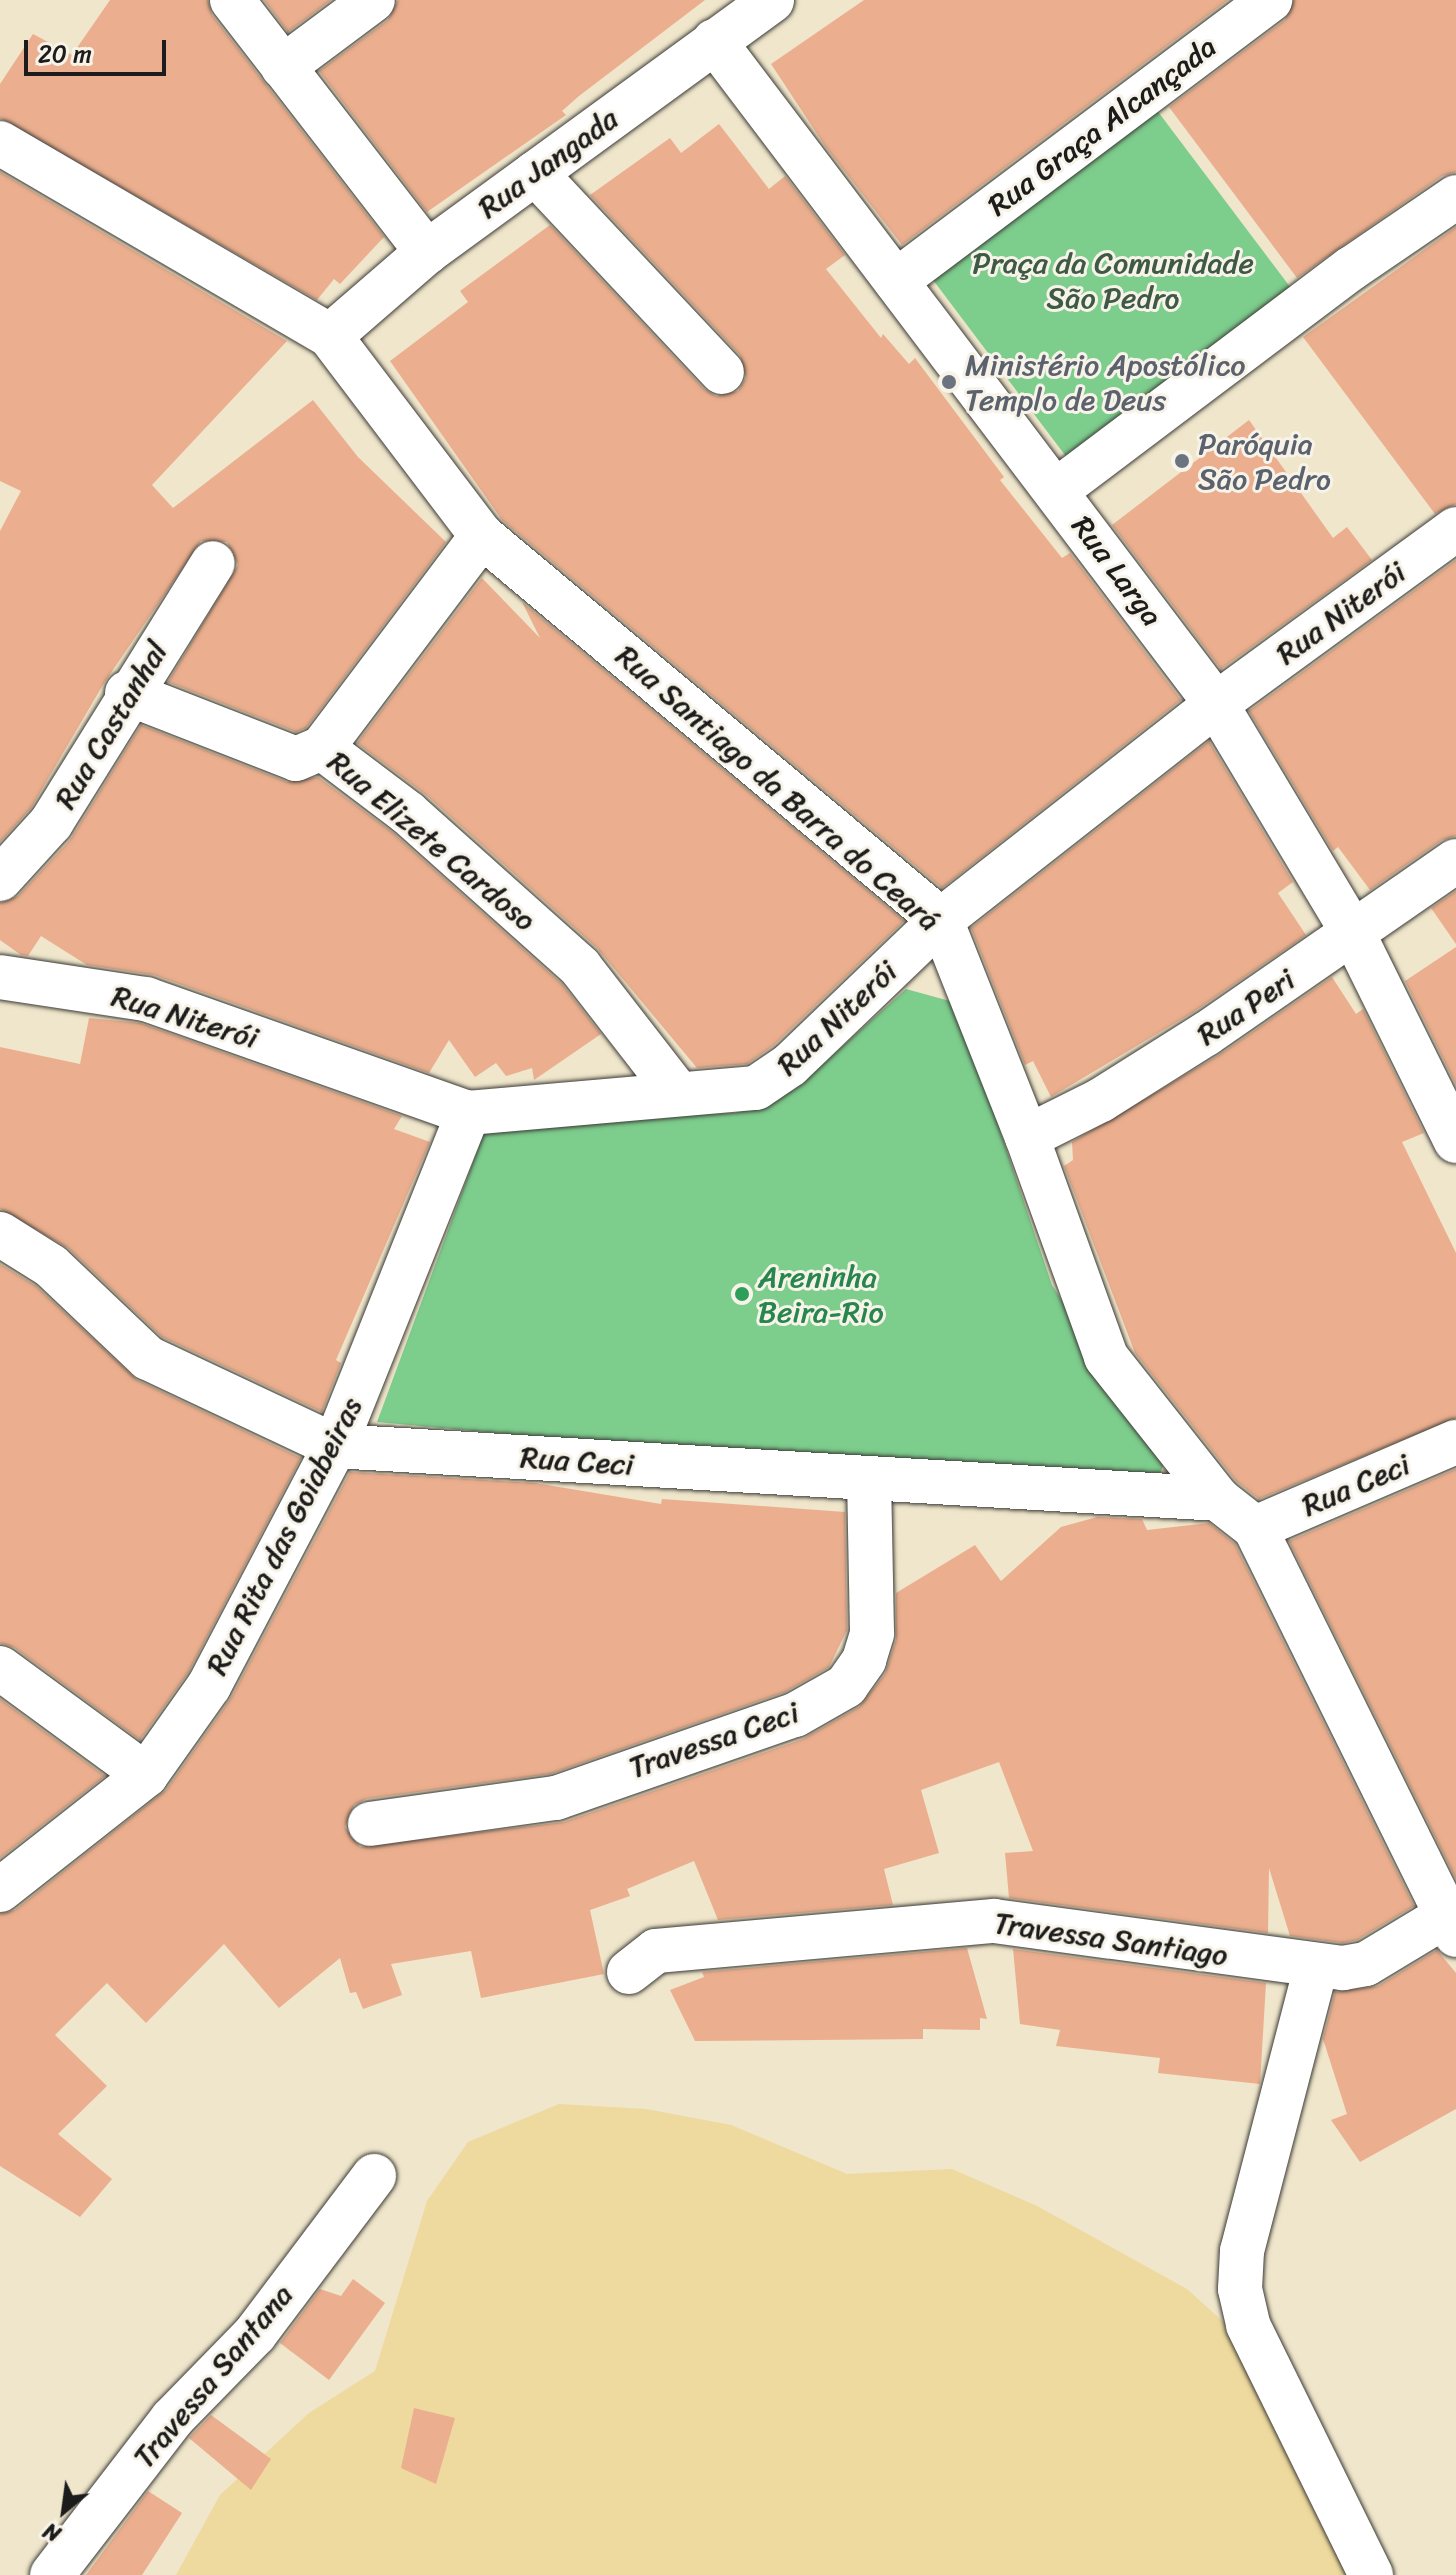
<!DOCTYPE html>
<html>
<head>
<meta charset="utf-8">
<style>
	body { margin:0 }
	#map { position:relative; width:1456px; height:2575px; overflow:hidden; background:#efe6cb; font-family:Sriracha,sans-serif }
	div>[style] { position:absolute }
	.green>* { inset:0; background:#7dcd8d; transform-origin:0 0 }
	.sand>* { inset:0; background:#eeda9e }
	.building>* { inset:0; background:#ebaf8f }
	.roads { filter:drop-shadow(0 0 2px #3c3a36) drop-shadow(0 0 2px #3c3a36) }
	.minor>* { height:44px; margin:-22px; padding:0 22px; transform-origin:22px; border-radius:22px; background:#fff }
	.dots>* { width:22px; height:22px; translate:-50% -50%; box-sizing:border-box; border:4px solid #f7f3e8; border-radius:50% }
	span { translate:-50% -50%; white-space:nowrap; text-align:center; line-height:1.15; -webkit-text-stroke:6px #f7f3e8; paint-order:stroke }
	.street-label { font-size:30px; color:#1c1c1c }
	.park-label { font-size:30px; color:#3e5a44 }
	.worship-label { font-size:30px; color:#5b616d }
	.left { translate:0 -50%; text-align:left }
	.leisure-label { font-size:30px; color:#27864d }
	.north { position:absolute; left:24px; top:2471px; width:80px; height:80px; -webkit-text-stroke:6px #f7f3e8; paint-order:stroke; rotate:209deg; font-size:22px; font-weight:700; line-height:32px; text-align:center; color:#1c1c1c }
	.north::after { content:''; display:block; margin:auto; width:28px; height:36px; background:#1c1c1c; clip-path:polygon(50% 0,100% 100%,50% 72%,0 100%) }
	.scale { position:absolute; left:24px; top:40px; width:142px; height:36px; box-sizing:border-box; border:4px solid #1c1c1c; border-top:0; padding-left:10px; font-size:24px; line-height:28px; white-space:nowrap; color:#1c1c1c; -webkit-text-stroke:6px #f7f3e8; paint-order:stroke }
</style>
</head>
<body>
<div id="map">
	<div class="green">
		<div style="left:1156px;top:109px;width:231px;height:281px;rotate:53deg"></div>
		<div style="clip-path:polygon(906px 989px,957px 1003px,1052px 1285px,1164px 1463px,1157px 1483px,766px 1458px,377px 1422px,488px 1122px,735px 1113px,794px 1090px)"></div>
	</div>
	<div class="sand">
		<div style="clip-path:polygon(559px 2104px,646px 2109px,731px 2125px,847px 2174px,952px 2169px,1037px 2206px,1187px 2289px,1252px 2348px,1358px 2575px,176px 2575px,220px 2495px,309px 2413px,375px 2371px,427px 2201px,468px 2142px)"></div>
	</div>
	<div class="building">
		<div style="clip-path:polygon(110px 0,208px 0,212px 15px,384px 237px,340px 284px,334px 279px,317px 300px,0 118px,0 84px,33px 34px,72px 55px)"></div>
		<div style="clip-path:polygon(264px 0,331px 0,288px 32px)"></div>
		<div style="clip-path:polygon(398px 0,705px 0,579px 96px,562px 111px,566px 115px,427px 212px,319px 71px,388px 20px)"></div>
		<div style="clip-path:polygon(864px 0,1228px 0,902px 245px,825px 146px,771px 64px)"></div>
		<div style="clip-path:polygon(1294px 0,1456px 0,1456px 172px,1442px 176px,1297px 278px,1169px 107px,1285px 20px)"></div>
		<div style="clip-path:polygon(719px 124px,769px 189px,785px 176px,845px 255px,826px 269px,881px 338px,883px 334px,909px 364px,915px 358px,1004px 477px,1000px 480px,1062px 558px,1070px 553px,1181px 700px,942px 888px,502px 520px,390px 361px,468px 302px,460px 291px,550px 225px,704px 389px,716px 396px,738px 391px,746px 378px,740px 355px,590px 195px,670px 138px,681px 153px)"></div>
		<div style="clip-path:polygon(0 172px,287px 341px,152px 485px,173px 508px,313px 400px,358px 457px,446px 542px,306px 728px,296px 732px,168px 682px,238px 565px,227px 542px,201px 541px,104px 683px,31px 808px,0 842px,0 531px,21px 491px,0 481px)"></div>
		<div style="clip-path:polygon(1456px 227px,1456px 504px,1435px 514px,1303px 337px)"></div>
		<div style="clip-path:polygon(1249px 420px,1333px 538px,1347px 527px,1372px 560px,1221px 669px,1112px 525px)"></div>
		<div style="clip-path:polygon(1456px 560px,1456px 836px,1442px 840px,1370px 890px,1338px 847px,1333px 851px,1249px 711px)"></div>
		<div style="clip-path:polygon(482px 578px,540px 638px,522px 602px,904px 921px,774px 1045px,747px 1064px,697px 1068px,597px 948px,425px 794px,357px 743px)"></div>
		<div style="clip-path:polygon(141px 725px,287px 782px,318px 777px,392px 832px,562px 984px,601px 1034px,534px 1080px,532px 1068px,506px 1076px,496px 1063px,475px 1077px,449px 1040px,429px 1073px,154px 975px,87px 965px,41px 936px,28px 956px,21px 955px,0 940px,0 903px,18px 896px,70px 840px)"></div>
		<div style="clip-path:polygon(1209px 741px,1293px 882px,1278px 893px,1306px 935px,1192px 1013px,1051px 1097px,1033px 1061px,1025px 1065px,971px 928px)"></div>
		<div style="clip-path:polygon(1456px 891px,1456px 944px,1431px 908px)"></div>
		<div style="clip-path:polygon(1456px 947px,1456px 1085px,1405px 981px)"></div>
		<div style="clip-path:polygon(1332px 977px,1356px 1014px,1363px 1009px,1424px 1133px,1402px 1142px,1456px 1253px,1456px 1418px,1259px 1499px,1236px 1481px,1135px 1353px,1064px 1166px,1073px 1160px,1072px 1142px,1219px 1055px)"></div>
		<div style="clip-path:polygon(89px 1018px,140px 1023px,402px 1116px,394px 1129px,430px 1142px,336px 1360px,341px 1363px,322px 1412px,162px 1337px,68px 1248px,0 1209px,0 1047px,80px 1064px)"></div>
		<div style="clip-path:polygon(0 1264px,36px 1286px,137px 1380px,301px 1458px,188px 1673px,140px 1740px,15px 1648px,0 1643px)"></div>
		<div style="clip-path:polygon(1456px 1469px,1456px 1879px,1289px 1541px)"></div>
		<div style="clip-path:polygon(350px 1472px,535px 1483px,661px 1504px,662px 1499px,845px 1512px,847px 1630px,829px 1667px,785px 1692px,550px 1774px,366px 1799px,354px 1805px,345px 1827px,360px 1847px,564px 1822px,803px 1739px,859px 1707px,885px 1674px,896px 1640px,896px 1593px,975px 1545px,1001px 1581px,1061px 1527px,1097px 1517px,1142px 1519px,1147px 1530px,1209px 1523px,1235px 1544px,1414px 1906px,1357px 1940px,1343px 1943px,1290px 1936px,1269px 1868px,1268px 1933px,1009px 1898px,1005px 1853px,1033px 1851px,999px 1762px,921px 1790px,939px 1853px,884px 1869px,893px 1905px,718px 1920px,694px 1861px,627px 1889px,630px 1896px,590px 1910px,604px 1974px,481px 1998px,471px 1951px,391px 1964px,402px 1995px,363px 2009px,356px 1992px,350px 1993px,340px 1958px,279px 2008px,224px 1944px,146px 2023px,107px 1983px,55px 2035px,107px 2086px,58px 2134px,112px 2179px,80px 2217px,0 2166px,0 1914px,15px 1910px,166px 1790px,231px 1698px)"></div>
		<div style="clip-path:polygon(0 1699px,105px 1776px,0 1858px)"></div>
		<div style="clip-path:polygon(967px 1948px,987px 2019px,980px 2018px,980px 2030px,923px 2029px,923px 2039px,695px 2041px,670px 1990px,704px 1977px,702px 1972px)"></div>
		<div style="clip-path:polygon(1013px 1949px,1266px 1983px,1260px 2084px,1158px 2073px,1160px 2058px,1056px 2046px,1060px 2030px,1020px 2024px)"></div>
		<div style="clip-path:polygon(1437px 1950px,1456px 1973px,1456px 2109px,1360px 2162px,1331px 2120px,1347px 2114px,1323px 2039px,1335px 1992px,1378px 1986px)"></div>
		<div style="clip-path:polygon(353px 2279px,385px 2303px,329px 2380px,280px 2343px,320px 2289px,341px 2296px)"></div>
		<div style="clip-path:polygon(414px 2408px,455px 2418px,436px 2484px,401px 2468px)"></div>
		<div style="clip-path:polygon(211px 2415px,271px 2459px,251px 2490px,189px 2438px)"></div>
		<div style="clip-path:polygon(148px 2491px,182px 2513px,142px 2575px,86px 2575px)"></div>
	</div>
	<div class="roads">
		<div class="minor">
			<div style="left:232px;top:0;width:319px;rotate:52.3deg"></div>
			<div style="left:714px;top:41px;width:832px;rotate:52.87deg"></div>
			<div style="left:1216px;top:704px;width:267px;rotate:59.1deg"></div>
			<div style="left:1353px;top:933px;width:232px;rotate:63.7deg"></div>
			<div style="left:283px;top:67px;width:112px;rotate:-36.7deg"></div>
			<div style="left:0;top:143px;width:382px;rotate:30.3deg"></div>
			<div style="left:330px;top:336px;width:251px;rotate:52.8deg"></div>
			<div style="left:482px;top:536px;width:598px;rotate:39.92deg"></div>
			<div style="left:941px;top:920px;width:233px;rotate:68.4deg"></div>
			<div style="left:1027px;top:1137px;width:234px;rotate:70.2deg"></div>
			<div style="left:1106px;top:1357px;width:181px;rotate:51.7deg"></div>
			<div style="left:1218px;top:1499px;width:47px;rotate:38.1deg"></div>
			<div style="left:1255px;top:1528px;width:454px;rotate:63.7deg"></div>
			<div style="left:535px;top:173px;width:273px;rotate:46.8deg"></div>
			<div style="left:896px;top:281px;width:468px;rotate:-36.9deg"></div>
			<div style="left:330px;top:336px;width:128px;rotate:-40.9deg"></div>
			<div style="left:427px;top:252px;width:427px;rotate:-36.1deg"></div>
			<div style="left:1057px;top:490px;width:369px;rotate:-37deg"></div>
			<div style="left:1352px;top:268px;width:126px;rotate:-34.3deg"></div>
			<div style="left:127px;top:693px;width:181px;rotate:21.3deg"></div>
			<div style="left:296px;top:759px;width:28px;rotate:-23deg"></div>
			<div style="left:322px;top:748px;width:108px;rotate:37.1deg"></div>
			<div style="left:408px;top:813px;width:231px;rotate:41.8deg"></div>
			<div style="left:580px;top:967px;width:158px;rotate:52.2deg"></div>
			<div style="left:322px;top:748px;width:266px;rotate:-53deg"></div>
			<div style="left:0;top:879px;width:76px;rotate:-47.7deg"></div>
			<div style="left:51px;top:823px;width:306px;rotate:-58.1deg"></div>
			<div style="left:0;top:977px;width:148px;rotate:8.6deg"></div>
			<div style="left:146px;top:999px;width:342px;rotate:19.5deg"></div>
			<div style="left:468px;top:1113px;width:289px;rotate:-5deg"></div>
			<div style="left:756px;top:1088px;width:41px;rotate:-34.1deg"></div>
			<div style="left:790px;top:1065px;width:209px;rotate:-43.8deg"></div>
			<div style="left:941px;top:920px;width:350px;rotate:-38.1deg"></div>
			<div style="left:1216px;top:704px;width:297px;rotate:-36.1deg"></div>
			<div style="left:1027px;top:1137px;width:83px;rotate:-26.6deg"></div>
			<div style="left:1101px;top:1100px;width:124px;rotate:-32.2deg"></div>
			<div style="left:1206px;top:1034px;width:304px;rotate:-34.7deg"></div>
			<div style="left:0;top:1234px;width:60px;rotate:32.1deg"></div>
			<div style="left:51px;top:1266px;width:134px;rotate:43.5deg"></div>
			<div style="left:148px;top:1358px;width:207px;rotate:25.2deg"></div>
			<div style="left:335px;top:1446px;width:885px;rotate:3.43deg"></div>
			<div style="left:1255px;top:1528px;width:219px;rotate:-23.2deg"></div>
			<div style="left:0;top:1668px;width:181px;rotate:36.2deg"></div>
			<div style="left:370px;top:1824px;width:188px;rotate:-8deg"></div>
			<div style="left:556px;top:1798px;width:253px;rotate:-19.2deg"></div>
			<div style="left:795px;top:1715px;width:59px;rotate:-29.6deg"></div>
			<div style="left:846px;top:1686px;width:32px;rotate:-55deg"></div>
			<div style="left:864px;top:1660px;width:28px;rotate:-73deg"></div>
			<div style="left:872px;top:1633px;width:153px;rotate:-91.1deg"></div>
			<div style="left:0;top:1890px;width:186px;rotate:-38.2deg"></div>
			<div style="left:146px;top:1775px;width:109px;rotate:-54.7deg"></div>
			<div style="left:209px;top:1686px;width:271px;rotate:-62.3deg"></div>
			<div style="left:335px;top:1446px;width:359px;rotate:-68.2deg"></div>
			<div style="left:1316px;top:1967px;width:293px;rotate:104.6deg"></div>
			<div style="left:1242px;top:2251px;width:38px;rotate:93deg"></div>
			<div style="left:1240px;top:2289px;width:37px;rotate:77deg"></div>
			<div style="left:1248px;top:2325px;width:279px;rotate:63.8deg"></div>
			<div style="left:629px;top:1972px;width:34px;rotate:-38deg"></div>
			<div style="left:656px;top:1951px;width:339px;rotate:-5.1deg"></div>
			<div style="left:994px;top:1921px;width:352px;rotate:7.7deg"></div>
			<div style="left:1343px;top:1968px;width:23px;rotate:-10deg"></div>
			<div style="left:1366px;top:1964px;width:91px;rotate:-31.1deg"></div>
			<div style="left:52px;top:2575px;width:197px;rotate:-52.4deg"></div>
			<div style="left:172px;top:2419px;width:119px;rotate:-45.7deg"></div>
			<div style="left:255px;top:2334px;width:198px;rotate:-53deg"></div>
		</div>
	</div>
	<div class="dots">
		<div style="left:949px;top:382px;background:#6b7280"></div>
		<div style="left:1182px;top:461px;background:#6b7280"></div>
		<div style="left:742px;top:1294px;background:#2e9e5b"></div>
	</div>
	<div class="street-label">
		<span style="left:1102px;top:126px;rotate:-37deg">Rua Graça Alcançada</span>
		<span style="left:548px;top:163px;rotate:-36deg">Rua Jangada</span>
		<span style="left:1117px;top:571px;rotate:53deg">Rua Larga</span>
		<span style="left:1341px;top:613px;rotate:-36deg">Rua Niterói</span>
		<span style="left:111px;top:725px;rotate:-59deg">Rua Castanhal</span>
		<span style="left:778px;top:788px;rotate:41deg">Rua Santiago da Barra do Ceará</span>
		<span style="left:432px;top:841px;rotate:40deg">Rua Elizete Cardoso</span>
		<span style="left:1246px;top:1007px;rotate:-34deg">Rua Peri</span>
		<span style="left:185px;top:1017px;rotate:17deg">Rua Niterói</span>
		<span style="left:837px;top:1018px;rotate:-43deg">Rua Niterói</span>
		<span style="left:577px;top:1461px;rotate:4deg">Rua Ceci</span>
		<span style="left:1356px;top:1485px;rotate:-23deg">Rua Ceci</span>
		<span style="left:284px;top:1536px;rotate:-63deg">Rua Rita das Goiabeiras</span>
		<span style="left:714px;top:1740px;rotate:-19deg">Travessa Ceci</span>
		<span style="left:1111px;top:1939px;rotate:8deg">Travessa Santiago</span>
		<span style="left:213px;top:2376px;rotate:-50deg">Travessa Santana</span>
	</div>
	<div class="park-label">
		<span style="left:1113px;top:280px">Praça da Comunidade<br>São Pedro</span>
	</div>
	<div class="worship-label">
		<span class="left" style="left:965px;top:382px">Ministério Apostólico<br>Templo de Deus</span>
		<span class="left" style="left:1198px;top:461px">Paróquia<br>São Pedro</span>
	</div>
	<div class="leisure-label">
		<span class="left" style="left:758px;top:1294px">Areninha<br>Beira-Rio</span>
	</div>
	<div class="north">N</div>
	<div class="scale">20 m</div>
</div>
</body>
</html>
